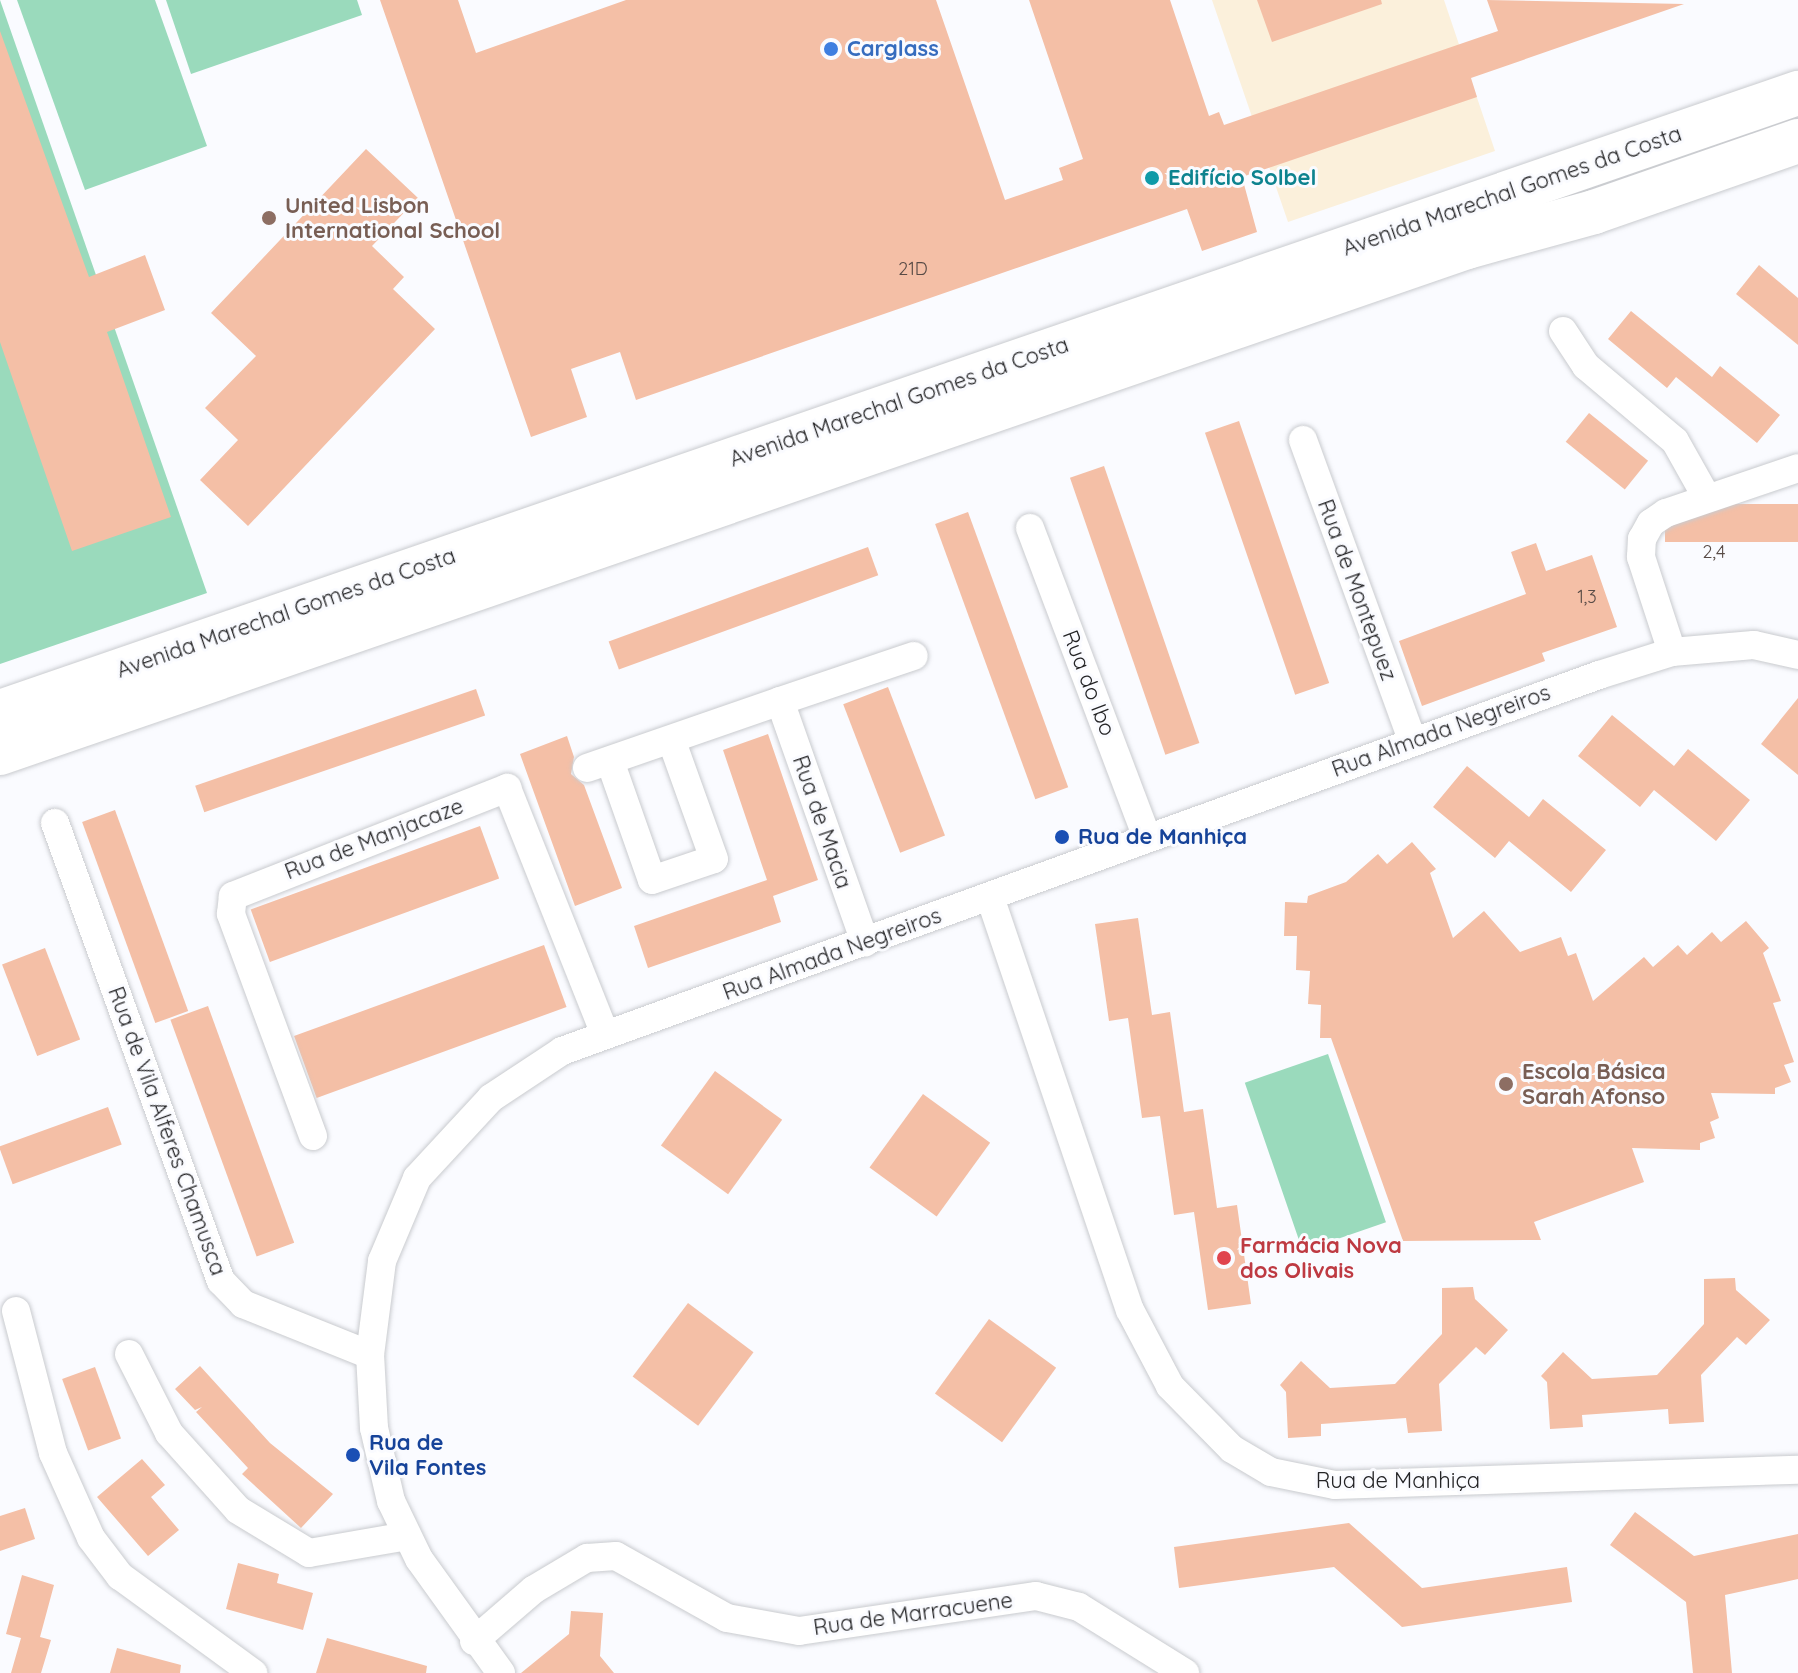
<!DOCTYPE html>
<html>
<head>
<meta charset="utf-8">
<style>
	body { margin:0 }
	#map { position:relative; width:1798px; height:1673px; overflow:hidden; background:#fafbff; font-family:Quicksand,sans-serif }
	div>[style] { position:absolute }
	.commercial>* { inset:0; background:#fbf0db }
	.green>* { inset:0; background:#9adabc; transform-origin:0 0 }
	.building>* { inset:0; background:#f4bfa6; transform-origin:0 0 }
	.roads { filter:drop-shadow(0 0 2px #c9cbcf) drop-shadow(0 0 2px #c9cbcf) }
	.minor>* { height:28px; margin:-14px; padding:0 14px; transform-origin:14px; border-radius:14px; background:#fff }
	.primary>* { height:44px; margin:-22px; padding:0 22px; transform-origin:22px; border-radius:22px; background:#fff }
	.dots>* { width:22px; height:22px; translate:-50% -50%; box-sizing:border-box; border:4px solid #fafbff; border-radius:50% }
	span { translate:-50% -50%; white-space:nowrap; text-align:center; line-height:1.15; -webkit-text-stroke:6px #fafbff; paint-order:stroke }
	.number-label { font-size:18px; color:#584b46 }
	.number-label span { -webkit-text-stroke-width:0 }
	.shop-label { font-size:22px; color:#366cbe; font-weight:700 }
	.left { translate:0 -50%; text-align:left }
	.culture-label { font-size:22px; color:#0d838f; font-weight:700 }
	.street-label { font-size:22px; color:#242426 }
	.education-label { font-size:22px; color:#785e54; font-weight:700 }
	.transit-label { font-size:22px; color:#164399; font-weight:700 }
	.health-label { font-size:22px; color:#be3a42; font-weight:700 }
</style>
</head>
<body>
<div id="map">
	<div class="commercial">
		<div style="clip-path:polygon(1212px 0,1444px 0,1495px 151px,1288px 222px)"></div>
	</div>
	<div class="green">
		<div style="clip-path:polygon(0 0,207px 593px,0 664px)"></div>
		<div style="clip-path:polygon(17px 0,155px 0,207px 146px,85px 190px)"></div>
		<div style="clip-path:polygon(166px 0,357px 0,362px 15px,191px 74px)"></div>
		<div style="left:1328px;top:1054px;width:178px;height:88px;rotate:71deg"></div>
	</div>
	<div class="building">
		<div style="clip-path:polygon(380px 0,458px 0,476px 53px,626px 0,936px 0,1005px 200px,1063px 180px,1059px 168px,1083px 159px,1029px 0,1170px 0,1209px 116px,1219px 112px,1224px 125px,1498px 31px,1487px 0,1684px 4px,1471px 78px,1477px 97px,1242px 177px,1257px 232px,1202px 251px,1187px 209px,636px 400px,620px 352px,571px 369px,587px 417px,531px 437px)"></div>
		<div style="clip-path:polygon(1257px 0,1381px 0,1382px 4px,1272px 42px)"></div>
		<div style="clip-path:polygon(0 31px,89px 277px,145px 255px,165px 310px,107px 332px,171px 517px,72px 551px,0 342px)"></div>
		<div style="clip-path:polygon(366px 149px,418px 198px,372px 246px,404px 277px,393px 289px,435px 329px,248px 526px,200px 480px,238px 440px,205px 408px,256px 356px,211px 313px)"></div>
		<div style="clip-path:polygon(1759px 265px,1798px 298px,1798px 345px,1736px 294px)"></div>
		<div style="clip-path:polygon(1631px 311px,1712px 377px,1720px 366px,1780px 415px,1757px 443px,1676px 377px,1667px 388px,1608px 339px)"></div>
		<div style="left:1589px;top:413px;width:76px;height:37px;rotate:39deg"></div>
		<div style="left:1239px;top:421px;width:277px;height:36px;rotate:71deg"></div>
		<div style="left:1104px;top:466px;width:293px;height:36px;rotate:71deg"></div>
		<div style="left:1798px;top:504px;width:38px;height:133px;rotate:90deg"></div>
		<div style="left:968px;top:512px;width:293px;height:35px;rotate:70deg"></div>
		<div style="clip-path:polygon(1536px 543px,1546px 571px,1592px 555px,1617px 627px,1542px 653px,1545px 661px,1422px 706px,1399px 641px,1526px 594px,1511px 552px)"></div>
		<div style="left:868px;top:547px;width:30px;height:276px;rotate:70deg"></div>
		<div style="left:888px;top:687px;width:159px;height:48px;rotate:69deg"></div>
		<div style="left:476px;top:689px;width:28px;height:297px;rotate:71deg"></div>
		<div style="clip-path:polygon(1798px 698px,1798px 775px,1761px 744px)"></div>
		<div style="clip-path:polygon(1612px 715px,1674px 766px,1688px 749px,1750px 800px,1716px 841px,1654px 790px,1640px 807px,1578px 756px)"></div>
		<div style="clip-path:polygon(768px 734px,818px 880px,773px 896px,781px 922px,648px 968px,634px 926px,767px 880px,723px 750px)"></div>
		<div style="clip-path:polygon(567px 736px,574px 757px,571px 774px,584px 785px,622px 888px,575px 906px,520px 754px)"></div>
		<div style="clip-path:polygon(1467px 766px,1529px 817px,1543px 799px,1606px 850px,1571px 892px,1509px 841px,1495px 858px,1433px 807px)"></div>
		<div style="left:115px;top:810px;width:214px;height:35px;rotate:70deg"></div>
		<div style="left:480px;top:826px;width:56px;height:244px;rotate:70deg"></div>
		<div style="clip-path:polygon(1412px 842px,1436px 869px,1430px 873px,1453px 938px,1484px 911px,1520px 952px,1561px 937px,1568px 956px,1576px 953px,1593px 1001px,1644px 957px,1653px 967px,1678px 945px,1687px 955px,1712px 932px,1721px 942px,1746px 921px,1769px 948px,1763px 953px,1781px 1001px,1773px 1003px,1794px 1062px,1784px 1065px,1791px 1082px,1775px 1088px,1775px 1094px,1711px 1093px,1719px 1118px,1710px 1122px,1715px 1138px,1700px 1143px,1700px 1150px,1632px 1148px,1644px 1182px,1534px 1222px,1541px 1240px,1403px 1241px,1331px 1038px,1320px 1038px,1321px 1005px,1308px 1004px,1310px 971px,1296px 970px,1297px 936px,1284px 936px,1285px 902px,1307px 903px,1308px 896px,1346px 882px,1378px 854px,1387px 864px)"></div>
		<div style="clip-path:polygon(1138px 918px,1152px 1015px,1170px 1012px,1184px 1112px,1203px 1109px,1217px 1208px,1237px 1205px,1251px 1304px,1208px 1310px,1194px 1212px,1174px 1215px,1160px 1116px,1142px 1118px,1128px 1018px,1109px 1021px,1095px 924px)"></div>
		<div style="left:544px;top:945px;width:66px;height:266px;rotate:70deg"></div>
		<div style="left:45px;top:948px;width:98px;height:46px;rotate:69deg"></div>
		<div style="left:208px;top:1006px;width:252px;height:40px;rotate:70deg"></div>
		<div style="left:715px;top:1071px;width:83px;height:92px;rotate:36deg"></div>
		<div style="left:923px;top:1094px;width:83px;height:91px;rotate:36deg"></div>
		<div style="left:108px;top:1107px;width:40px;height:116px;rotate:70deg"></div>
		<div style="clip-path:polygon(1735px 1278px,1736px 1290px,1770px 1320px,1746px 1345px,1737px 1337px,1701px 1375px,1704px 1422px,1669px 1424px,1668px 1409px,1582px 1415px,1583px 1427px,1550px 1429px,1547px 1382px,1541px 1376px,1563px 1352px,1592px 1379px,1657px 1375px,1704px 1324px,1704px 1279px)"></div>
		<div style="clip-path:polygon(1473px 1287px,1475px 1299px,1508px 1330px,1485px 1355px,1476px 1347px,1439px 1384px,1442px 1431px,1408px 1433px,1406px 1418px,1321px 1424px,1321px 1436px,1288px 1438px,1286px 1392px,1280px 1385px,1301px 1361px,1330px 1388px,1395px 1384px,1442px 1334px,1442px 1288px)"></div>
		<div style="left:688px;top:1303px;width:82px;height:92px;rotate:37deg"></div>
		<div style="left:989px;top:1319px;width:83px;height:92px;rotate:36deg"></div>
		<div style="clip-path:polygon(200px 1366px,270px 1443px,333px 1494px,301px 1528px,242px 1474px,248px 1468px,196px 1412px,202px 1407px,195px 1410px,175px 1389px)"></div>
		<div style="left:95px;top:1367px;width:76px;height:35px;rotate:70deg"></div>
		<div style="clip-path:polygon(142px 1459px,165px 1485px,151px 1497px,179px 1530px,148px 1556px,97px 1497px)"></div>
		<div style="clip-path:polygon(25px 1508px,35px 1539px,0 1551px,0 1516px)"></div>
		<div style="clip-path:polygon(1635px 1512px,1694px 1556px,1798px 1534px,1798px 1579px,1725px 1595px,1732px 1673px,1693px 1673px,1686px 1602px,1610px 1545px)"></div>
		<div style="clip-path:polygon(1349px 1523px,1422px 1588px,1567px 1567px,1572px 1602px,1402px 1627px,1334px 1567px,1179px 1588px,1174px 1547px)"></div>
		<div style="clip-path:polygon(238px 1563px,279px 1574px,277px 1583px,313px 1593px,303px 1630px,226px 1609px)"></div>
		<div style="clip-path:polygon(22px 1575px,54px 1585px,40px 1637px,51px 1640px,41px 1673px,11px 1673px,21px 1638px,6px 1634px)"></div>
		<div style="clip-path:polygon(571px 1611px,603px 1613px,600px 1656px,614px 1673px,521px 1673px,569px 1634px)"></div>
		<div style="clip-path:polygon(327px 1638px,427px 1666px,426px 1673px,316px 1673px)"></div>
		<div style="clip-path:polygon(117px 1648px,181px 1665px,180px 1673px,110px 1673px)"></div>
	</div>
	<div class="roads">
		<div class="minor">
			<div style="left:1563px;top:331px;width:42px;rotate:56.7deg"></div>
			<div style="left:1586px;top:366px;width:116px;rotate:40.1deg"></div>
			<div style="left:1675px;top:441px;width:65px;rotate:60.7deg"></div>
			<div style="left:1303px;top:440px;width:319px;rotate:70deg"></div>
			<div style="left:1030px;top:528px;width:331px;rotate:69.3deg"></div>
			<div style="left:1672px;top:652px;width:100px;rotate:-108.1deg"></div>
			<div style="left:1641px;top:557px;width:18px;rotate:-87deg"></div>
			<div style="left:1642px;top:539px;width:18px;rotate:-61deg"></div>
			<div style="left:1651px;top:523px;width:18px;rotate:-34deg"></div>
			<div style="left:1666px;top:513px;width:139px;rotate:-18.8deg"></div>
			<div style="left:780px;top:701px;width:141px;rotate:-18.6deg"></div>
			<div style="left:610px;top:761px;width:126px;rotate:70.6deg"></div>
			<div style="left:652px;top:880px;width:65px;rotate:-18.7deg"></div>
			<div style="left:714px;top:859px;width:127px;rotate:-109.7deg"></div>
			<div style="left:587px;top:768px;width:204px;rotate:-19.1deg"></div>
			<div style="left:780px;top:701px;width:256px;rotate:70.6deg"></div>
			<div style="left:55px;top:823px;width:487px;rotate:70.1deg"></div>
			<div style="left:221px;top:1281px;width:32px;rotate:46deg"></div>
			<div style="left:243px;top:1304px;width:137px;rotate:21.9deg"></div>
			<div style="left:990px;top:897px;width:436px;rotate:71.3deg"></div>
			<div style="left:1130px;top:1310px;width:86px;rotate:62.2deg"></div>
			<div style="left:1170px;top:1386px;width:88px;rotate:45.5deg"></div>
			<div style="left:1232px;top:1449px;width:45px;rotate:30.5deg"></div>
			<div style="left:1271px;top:1472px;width:65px;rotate:11.5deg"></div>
			<div style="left:1335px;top:1485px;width:463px;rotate:-1.9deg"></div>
			<div style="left:313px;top:1136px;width:237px;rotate:-110.3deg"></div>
			<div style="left:231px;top:914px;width:18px;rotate:-84deg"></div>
			<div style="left:233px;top:896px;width:295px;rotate:-21.5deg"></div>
			<div style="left:507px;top:788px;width:265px;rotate:68.3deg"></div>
			<div style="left:16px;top:1311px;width:147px;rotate:75.4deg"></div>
			<div style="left:53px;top:1453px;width:93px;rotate:65.9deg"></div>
			<div style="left:91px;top:1538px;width:48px;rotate:52.7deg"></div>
			<div style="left:120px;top:1576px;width:165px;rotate:36.1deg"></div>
			<div style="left:129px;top:1354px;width:89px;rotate:63.1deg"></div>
			<div style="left:169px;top:1433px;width:103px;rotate:48.1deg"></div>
			<div style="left:238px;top:1510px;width:83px;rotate:31.2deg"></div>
			<div style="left:309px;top:1553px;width:99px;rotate:-9.8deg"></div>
			<div style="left:474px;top:1641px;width:78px;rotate:-40.8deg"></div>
			<div style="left:533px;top:1590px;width:63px;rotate:-30.7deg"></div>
			<div style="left:587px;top:1558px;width:29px;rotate:-4deg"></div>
			<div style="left:616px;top:1556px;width:127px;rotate:29.2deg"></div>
			<div style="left:727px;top:1618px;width:73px;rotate:10.2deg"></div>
			<div style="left:799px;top:1631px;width:240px;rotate:-8.4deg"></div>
			<div style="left:1036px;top:1596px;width:44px;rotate:14.3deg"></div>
			<div style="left:1079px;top:1607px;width:125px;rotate:31.9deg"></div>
			<div style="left:501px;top:1673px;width:140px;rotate:-125.7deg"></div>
			<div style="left:419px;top:1559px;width:64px;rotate:-115.8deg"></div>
			<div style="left:391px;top:1501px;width:75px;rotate:-103.1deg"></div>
			<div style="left:374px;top:1428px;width:73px;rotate:-93.1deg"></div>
			<div style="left:370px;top:1355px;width:95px;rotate:-82.7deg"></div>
			<div style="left:382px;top:1261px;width:90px;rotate:-67.1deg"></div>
			<div style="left:417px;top:1178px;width:109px;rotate:-47.2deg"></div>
			<div style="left:491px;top:1098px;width:85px;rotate:-33.5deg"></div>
			<div style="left:562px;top:1051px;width:1103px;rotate:-19.93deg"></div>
			<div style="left:1599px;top:675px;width:77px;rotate:-17.5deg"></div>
			<div style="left:1672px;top:652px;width:82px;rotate:-4.9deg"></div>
			<div style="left:1754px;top:645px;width:45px;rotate:12.8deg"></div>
		</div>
		<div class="primary">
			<div style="left:0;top:712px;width:1902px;rotate:-19deg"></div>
			<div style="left:0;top:753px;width:1552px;rotate:-19.03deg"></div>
			<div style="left:1467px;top:247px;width:132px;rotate:-15.4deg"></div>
			<div style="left:1594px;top:212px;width:216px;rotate:-19.2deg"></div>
		</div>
	</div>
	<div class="dots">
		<div style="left:831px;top:49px;background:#3f7fe0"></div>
		<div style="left:1152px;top:178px;background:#0f9aa8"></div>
		<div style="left:269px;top:218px;background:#8d6e63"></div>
		<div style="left:1062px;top:837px;background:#1a4fb4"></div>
		<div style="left:1506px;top:1084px;background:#8d6e63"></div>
		<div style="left:1224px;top:1258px;background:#e0444e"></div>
		<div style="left:353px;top:1455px;background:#1a4fb4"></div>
	</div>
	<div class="number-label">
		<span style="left:913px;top:269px">21D</span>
		<span style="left:1714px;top:552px">2,4</span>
		<span style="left:1587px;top:597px">1,3</span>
	</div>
	<div class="shop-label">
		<span class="left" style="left:847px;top:49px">Carglass</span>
	</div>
	<div class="culture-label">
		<span class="left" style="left:1168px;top:178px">Edifício Solbel</span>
	</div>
	<div class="street-label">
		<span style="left:1512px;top:191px;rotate:-19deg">Avenida Marechal Gomes da Costa</span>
		<span style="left:899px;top:402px;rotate:-19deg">Avenida Marechal Gomes da Costa</span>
		<span style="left:1357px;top:590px;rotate:70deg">Rua de Montepuez</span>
		<span style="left:286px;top:613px;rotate:-19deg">Avenida Marechal Gomes da Costa</span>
		<span style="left:1089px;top:683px;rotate:69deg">Rua do Ibo</span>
		<span style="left:1441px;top:731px;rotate:-20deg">Rua Almada Negreiros</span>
		<span style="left:822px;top:822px;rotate:71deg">Rua de Macia</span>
		<span style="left:374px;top:839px;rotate:-21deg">Rua de Manjacaze</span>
		<span style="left:832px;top:954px;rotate:-20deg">Rua Almada Negreiros</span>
		<span style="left:167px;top:1131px;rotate:70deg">Rua de Vila Alferes Chamusca</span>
		<span style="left:1398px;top:1481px">Rua de Manhiça</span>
		<span style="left:913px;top:1614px;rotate:-8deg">Rua de Marracuene</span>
	</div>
	<div class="education-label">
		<span class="left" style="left:285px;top:218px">United Lisbon<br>International School</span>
		<span class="left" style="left:1522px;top:1084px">Escola Básica<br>Sarah Afonso</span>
	</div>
	<div class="transit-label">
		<span class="left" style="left:1078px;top:837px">Rua de Manhiça</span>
		<span class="left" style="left:369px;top:1455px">Rua de<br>Vila Fontes</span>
	</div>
	<div class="health-label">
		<span class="left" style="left:1240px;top:1258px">Farmácia Nova<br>dos Olivais</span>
	</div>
</div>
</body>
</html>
